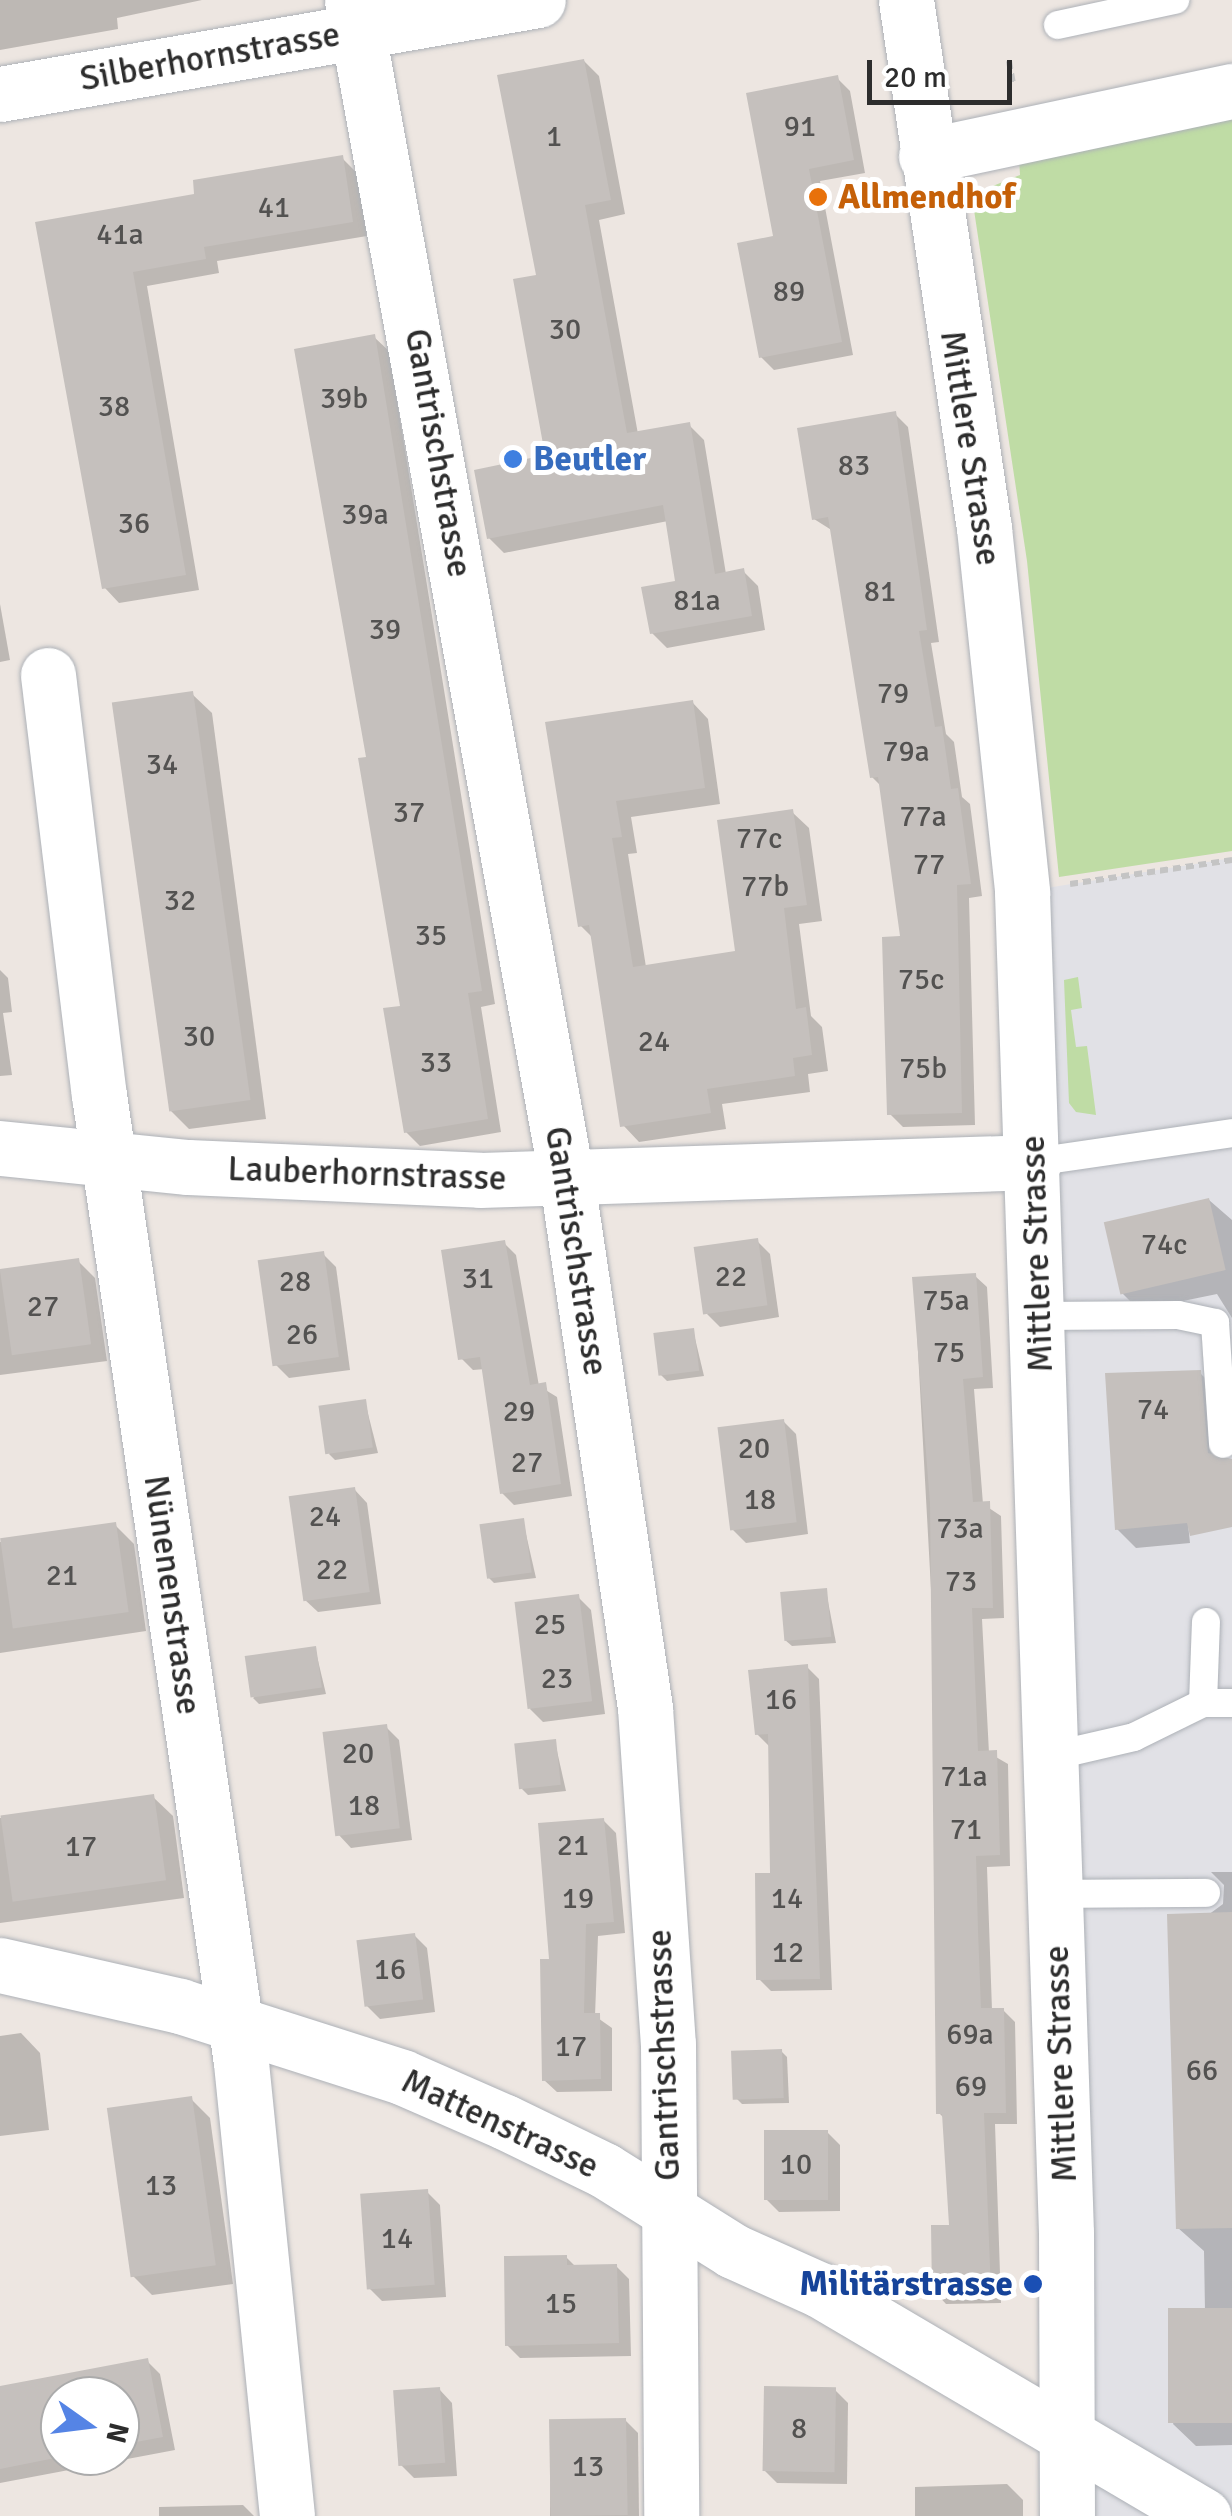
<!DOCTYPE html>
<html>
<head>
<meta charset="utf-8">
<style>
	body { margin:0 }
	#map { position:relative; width:1232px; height:2516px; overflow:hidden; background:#ede6e1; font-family:Signika,sans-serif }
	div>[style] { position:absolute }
	.industrial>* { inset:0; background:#e1e1e6 }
	.green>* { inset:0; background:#bfdca5 }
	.shadow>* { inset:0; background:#0003 }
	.building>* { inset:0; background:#c5c0bd; transform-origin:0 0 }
	.path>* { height:6px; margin-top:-3px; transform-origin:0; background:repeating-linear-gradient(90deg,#c4c4c4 0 8px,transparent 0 13px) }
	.roads { filter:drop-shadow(0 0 2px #adb1b7) drop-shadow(0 0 2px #adb1b7) }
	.lane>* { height:28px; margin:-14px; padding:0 14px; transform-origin:14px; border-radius:14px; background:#fff }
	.street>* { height:55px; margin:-27.5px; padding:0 27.5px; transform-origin:27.5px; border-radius:27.5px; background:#fff }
	.dots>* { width:28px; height:28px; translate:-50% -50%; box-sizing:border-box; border:5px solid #fff; border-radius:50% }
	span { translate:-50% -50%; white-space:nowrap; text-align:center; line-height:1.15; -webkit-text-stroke:10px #fff; paint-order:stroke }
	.number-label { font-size:30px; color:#535251 }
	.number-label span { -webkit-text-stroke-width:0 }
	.street-label { font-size:35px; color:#2d2d2d }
	.food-label { font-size:35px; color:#c56008; font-weight:700 }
	.left { translate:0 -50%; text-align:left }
	.shop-label { font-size:35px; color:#366cbe; font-weight:700 }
	.transit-label { font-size:35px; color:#164399; font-weight:700 }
	.right { translate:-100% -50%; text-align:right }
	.north { position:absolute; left:40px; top:2376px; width:100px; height:100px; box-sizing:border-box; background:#fff; border:2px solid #ababab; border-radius:50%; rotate:104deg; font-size:28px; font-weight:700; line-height:40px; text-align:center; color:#2d2d2d }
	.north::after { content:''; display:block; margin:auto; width:35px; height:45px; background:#5584e5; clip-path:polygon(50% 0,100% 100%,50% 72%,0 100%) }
	.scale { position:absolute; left:867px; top:60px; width:145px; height:45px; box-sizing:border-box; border:5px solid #2d2d2d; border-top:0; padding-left:12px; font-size:30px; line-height:35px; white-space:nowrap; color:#2d2d2d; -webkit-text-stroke:8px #fff; paint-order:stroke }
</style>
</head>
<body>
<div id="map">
	<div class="industrial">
		<div style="clip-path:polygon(1232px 858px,1232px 2516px,1067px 2516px,1022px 892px)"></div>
	</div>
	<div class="green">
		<div style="clip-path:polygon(1232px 113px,1232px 851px,1059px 877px,1027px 561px,974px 210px,983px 190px,1020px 175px,1019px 158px)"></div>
		<div style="clip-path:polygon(1078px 977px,1082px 1008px,1071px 1010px,1076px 1047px,1087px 1046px,1096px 1115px,1076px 1112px,1069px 1103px,1064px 980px)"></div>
	</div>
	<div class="shadow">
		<div style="clip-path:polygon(0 0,202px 0,117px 18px,118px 29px,0 50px)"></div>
		<div style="clip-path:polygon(584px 61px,599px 76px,625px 214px,599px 220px,638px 434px,689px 425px,704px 440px,726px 574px,743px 571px,758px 586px,765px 630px,667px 648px,652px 633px,678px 583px,668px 521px,504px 553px,489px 538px,548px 457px,539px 277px)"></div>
		<div style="clip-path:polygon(837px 78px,850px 91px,865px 173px,820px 181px,853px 355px,774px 370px,761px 357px,776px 238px)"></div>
		<div style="clip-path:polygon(342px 158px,357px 173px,367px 236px,217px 261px,219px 273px,147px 286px,199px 590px,119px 603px,105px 588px,38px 224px,197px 196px)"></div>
		<div style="clip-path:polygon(374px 337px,389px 351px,495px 1004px,481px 1007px,501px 1132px,420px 1146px,406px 1132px,403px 1008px,369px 759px)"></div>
		<div style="clip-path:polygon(895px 414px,908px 427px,939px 642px,931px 643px,946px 734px,954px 742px,962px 797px,970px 804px,982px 896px,969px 898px,975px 1125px,903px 1127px,890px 1114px,903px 939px,882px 787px,872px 777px,833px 531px,814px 519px)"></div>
		<div style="clip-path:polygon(0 604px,10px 660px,0 662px)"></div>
		<div style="clip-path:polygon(192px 694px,212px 713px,266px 1119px,189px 1129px,170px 1110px)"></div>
		<div style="clip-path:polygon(692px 702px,708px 719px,720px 804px,631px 817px,637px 853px,628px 854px,646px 967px,738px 954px,792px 812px,809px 828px,822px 921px,799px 924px,811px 1016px,822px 1027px,828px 1071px,808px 1074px,810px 1092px,722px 1104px,726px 1129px,639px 1142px,623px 1125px,594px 939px,580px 925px,548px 724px)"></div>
		<div style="clip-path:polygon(0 970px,8px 978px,12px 1012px,3px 1013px,12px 1075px,0 1076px)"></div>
		<div style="clip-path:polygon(1209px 1200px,1232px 1220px,1232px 1318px,1217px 1294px,1139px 1310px,1120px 1291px)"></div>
		<div style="clip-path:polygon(757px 1241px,770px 1254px,779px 1317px,720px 1327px,707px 1314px)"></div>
		<div style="clip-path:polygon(504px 1243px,516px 1255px,539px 1386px,557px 1397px,572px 1496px,514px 1505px,502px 1493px,485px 1369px,473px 1370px,461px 1358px)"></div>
		<div style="clip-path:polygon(323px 1254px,336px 1267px,350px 1370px,289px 1378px,276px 1365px)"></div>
		<div style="clip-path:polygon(78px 1261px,95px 1278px,107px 1361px,0 1375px,0 1271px)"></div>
		<div style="clip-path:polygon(975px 1276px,987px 1287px,993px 1388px,974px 1389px,983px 1504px,1001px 1516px,1004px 1618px,982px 1619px,989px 1753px,1008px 1764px,1010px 1866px,987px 1867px,992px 2010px,1003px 2010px,1015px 2022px,1017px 2124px,995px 2124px,1001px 2303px,946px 2304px,935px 2292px,951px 2227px,945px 2119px,939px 2113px,940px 1754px,914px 1279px)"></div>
		<div style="clip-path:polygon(693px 1330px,704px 1376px,667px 1381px,661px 1375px)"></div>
		<div style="clip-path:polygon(1200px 1373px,1219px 1392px,1232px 1495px,1186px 1505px,1190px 1543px,1136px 1548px,1117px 1529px)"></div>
		<div style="clip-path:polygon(365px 1402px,378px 1453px,335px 1460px,329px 1454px)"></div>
		<div style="clip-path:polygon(783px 1421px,796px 1434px,808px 1534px,746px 1543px,733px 1530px)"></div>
		<div style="clip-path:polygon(354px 1489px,367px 1503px,381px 1604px,318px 1612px,304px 1599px)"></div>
		<div style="clip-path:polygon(523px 1521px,536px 1578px,494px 1583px,488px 1577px)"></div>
		<div style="clip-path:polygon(115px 1525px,134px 1544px,146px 1631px,0 1653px,0 1542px)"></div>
		<div style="clip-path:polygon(826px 1591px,836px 1643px,792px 1646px,785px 1640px)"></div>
		<div style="clip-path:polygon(578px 1597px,591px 1610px,605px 1714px,543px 1722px,530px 1709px)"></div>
		<div style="clip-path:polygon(315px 1648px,326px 1694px,259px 1704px,253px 1698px)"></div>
		<div style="clip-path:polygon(807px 1667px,819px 1679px,832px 1990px,771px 1991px,759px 1979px,773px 1876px,771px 1748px,757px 1734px)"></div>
		<div style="clip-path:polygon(386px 1727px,399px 1740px,412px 1840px,351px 1848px,338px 1834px)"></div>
		<div style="clip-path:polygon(555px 1742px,566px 1791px,528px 1795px,522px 1789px)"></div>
		<div style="clip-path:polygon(153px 1797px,173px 1816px,184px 1898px,0 1923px,0 1818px)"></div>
		<div style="clip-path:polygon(603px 1820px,616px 1833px,625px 1933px,598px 1936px,595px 2016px,612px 2028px,612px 2091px,557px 2092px,544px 2080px)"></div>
		<div style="clip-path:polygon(1211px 1872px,1232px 1872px,1232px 2445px,1196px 2446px,1173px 2424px,1205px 2311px,1204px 2251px,1178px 2228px,1208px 1915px,1223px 1904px,1224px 1885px)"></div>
		<div style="clip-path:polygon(414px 1935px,427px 1948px,435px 2012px,380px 2019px,367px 2006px)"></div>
		<div style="clip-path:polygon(21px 2033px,40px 2053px,49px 2130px,0 2136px,0 2036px)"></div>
		<div style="clip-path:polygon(781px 2051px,787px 2057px,789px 2103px,742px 2104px,736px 2098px)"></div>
		<div style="clip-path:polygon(191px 2099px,210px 2118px,233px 2284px,152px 2295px,133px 2276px)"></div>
		<div style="clip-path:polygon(827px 2132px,840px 2145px,840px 2211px,779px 2212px,766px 2199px)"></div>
		<div style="clip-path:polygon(427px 2192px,440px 2205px,446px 2297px,382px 2301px,369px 2288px)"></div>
		<div style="clip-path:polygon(566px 2257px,576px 2267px,616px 2266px,629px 2279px,631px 2356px,520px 2358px,507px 2345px)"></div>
		<div style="clip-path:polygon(evenodd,147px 2361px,160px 2374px,175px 2450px,0 2483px,0 2389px,147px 2361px,60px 2396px,120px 2396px,120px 2456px,60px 2456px,60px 2396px)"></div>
		<div style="clip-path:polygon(439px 2389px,452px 2403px,457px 2476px,414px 2478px,401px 2465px)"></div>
		<div style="clip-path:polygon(835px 2390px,848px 2403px,847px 2484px,777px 2483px,764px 2470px)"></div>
		<div style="clip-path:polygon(625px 2420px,638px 2433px,639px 2516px,550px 2516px,551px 2421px)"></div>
		<div style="clip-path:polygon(1007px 2484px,1023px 2500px,1023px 2516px,915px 2516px,915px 2487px)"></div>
		<div style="clip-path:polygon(243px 2505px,254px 2516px,159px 2516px,159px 2507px)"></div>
	</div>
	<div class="building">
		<div style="clip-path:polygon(584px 59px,611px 200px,585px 205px,627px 433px,690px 422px,715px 574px,744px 568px,752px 616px,650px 634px,641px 587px,675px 581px,663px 505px,487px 539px,474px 470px,545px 455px,513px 279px,536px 275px,497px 75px)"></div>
		<div style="clip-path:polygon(838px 75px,854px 160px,809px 169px,842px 342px,759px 358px,737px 243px,773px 236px,746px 93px)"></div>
		<div style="clip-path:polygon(343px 155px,353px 222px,204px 247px,206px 259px,133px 272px,186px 575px,102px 589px,35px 222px,194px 194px,193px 180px)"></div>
		<div style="clip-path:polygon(375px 334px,482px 991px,468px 993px,488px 1119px,404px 1133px,383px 1008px,400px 1006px,358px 758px,366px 757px,294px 349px)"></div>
		<div style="clip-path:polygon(896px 411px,927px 630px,919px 631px,935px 727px,942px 726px,951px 789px,958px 788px,971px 884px,957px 885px,962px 1113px,887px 1115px,882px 937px,900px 936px,878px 777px,870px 778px,828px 517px,812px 520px,797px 428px)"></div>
		<div style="left:193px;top:691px;width:413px;height:82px;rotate:82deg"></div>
		<div style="clip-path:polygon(693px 700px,705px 788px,616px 801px,622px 837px,612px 838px,633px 967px,735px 951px,717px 820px,793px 809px,807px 905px,784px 908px,796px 1009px,806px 1007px,812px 1055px,793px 1058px,795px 1076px,707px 1089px,711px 1113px,620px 1127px,589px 925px,578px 927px,545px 722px)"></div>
		<div style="left:1209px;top:1198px;width:74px;height:108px;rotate:77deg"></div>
		<div style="left:758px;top:1238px;width:68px;height:65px;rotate:82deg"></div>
		<div style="clip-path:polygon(505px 1240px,530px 1385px,546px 1382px,561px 1484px,500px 1494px,480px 1357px,458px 1360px,441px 1250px)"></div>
		<div style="left:324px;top:1251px;width:107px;height:67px;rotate:82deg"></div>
		<div style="left:79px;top:1258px;width:87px;height:80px;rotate:82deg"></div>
		<div style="clip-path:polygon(976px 1273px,983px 1377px,963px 1379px,973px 1502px,990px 1501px,993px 1608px,972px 1608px,978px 1751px,997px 1750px,1000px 1855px,976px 1856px,978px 1931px,981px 2008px,1004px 2008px,1006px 2113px,984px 2113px,991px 2292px,932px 2293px,931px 2225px,949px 2225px,942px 2114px,936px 2114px,930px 1503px,912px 1277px)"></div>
		<div style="left:694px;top:1328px;width:43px;height:41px;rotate:83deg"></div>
		<div style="clip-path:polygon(1201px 1370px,1208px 1453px,1232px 1459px,1232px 1527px,1190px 1536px,1187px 1523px,1115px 1530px,1105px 1373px)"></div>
		<div style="left:366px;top:1399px;width:49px;height:48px;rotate:82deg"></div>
		<div style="left:784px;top:1419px;width:104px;height:67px;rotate:83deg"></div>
		<div style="left:355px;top:1487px;width:106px;height:67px;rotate:82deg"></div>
		<div style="left:524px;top:1518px;width:55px;height:45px;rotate:82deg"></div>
		<div style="left:116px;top:1522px;width:91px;height:117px;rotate:82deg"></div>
		<div style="left:827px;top:1588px;width:49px;height:47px;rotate:85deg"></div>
		<div style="left:579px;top:1594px;width:108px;height:65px;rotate:83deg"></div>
		<div style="left:316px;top:1646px;width:42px;height:72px;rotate:82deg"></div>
		<div style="clip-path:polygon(808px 1664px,820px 1979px,756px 1980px,755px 1873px,770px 1873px,768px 1734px,755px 1735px,748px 1670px)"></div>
		<div style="left:387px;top:1724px;width:105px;height:65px;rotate:83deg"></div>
		<div style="left:556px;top:1739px;width:46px;height:42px;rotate:84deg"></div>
		<div style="left:154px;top:1794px;width:87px;height:155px;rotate:82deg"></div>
		<div style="clip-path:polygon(604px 1818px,614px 1922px,586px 1924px,584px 2013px,600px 2013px,601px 2079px,542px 2081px,540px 1959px,549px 1959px,538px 1823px)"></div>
		<div style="clip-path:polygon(1232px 1912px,1232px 2228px,1176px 2229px,1167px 1914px)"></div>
		<div style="left:415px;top:1933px;width:67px;height:59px;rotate:83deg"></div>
		<div style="left:782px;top:2049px;width:49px;height:51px;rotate:88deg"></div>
		<div style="left:192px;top:2096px;width:171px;height:86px;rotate:82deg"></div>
		<div style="left:764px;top:2130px;width:64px;height:70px"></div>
		<div style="left:428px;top:2189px;width:96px;height:68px;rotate:86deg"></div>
		<div style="clip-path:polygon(567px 2255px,567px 2265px,617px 2264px,619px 2343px,505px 2346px,504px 2256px)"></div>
		<div style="left:1232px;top:2308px;width:115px;height:64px;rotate:90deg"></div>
		<div style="clip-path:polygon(148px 2358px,163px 2437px,120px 2445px,120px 2396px,60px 2396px,60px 2456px,65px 2456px,0 2469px,0 2386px)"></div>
		<div style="left:764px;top:2386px;width:72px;height:85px;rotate:1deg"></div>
		<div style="left:440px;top:2387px;width:76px;height:47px;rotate:86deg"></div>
		<div style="left:626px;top:2418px;width:97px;height:77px;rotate:89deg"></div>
	</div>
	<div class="path">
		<div style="left:1009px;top:61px;width:23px;rotate:80deg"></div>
		<div style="left:1070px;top:884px;width:164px;rotate:-8.4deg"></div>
	</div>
	<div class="roads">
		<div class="lane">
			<div style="left:1058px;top:25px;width:120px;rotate:-12.1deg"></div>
			<div style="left:1034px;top:1162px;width:200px;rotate:-8.3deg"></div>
			<div style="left:1039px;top:1316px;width:139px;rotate:-0.4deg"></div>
			<div style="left:1178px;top:1315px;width:38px;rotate:12deg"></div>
			<div style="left:1215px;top:1323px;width:121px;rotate:86.2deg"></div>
			<div style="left:1203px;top:1703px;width:81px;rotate:-87.9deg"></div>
			<div style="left:1052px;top:1756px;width:84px;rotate:-13deg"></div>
			<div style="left:1134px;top:1737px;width:77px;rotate:-26.2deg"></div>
			<div style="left:1203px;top:1703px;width:29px"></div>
			<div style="left:1056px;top:1894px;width:150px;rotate:-0.4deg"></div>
		</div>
		<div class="street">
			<div style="left:352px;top:0;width:1200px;rotate:79.68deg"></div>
			<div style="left:567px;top:1181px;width:533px;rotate:81.58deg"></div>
			<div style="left:645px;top:1708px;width:337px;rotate:86.1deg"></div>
			<div style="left:668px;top:2044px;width:472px;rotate:89.6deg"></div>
			<div style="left:906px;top:0;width:534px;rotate:81.6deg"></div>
			<div style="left:984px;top:528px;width:366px;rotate:84deg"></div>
			<div style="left:1022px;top:892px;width:1342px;rotate:88.12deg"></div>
			<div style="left:1066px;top:2233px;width:283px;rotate:89.8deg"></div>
			<div style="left:0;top:94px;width:546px;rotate:-9.91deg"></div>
			<div style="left:926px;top:156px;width:313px;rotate:-12deg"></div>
			<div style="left:48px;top:675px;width:423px;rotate:83.1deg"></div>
			<div style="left:99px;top:1095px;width:978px;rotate:81.65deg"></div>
			<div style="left:241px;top:2063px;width:455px;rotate:84.2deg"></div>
			<div style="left:0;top:1148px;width:189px;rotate:5.8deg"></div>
			<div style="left:188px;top:1167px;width:292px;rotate:2.5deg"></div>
			<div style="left:480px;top:1180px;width:554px;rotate:-1.86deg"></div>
			<div style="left:0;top:1965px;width:185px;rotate:12.8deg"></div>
			<div style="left:180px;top:2006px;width:233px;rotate:17.7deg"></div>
			<div style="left:402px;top:2077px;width:112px;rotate:23.6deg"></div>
			<div style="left:505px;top:2122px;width:110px;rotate:25.9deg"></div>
			<div style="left:604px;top:2170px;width:152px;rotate:32.1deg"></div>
			<div style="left:733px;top:2251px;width:95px;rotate:24.1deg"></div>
			<div style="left:820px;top:2290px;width:445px;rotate:30.5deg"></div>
		</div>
	</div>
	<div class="dots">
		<div style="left:818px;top:197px;background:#e8710a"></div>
		<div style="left:513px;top:459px;background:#3f7fe0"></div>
		<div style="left:1033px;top:2284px;background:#1a4fb4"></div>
	</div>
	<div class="number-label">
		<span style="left:800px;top:127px">91</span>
		<span style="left:554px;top:137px">1</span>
		<span style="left:274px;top:208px">41</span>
		<span style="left:120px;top:235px">41a</span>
		<span style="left:789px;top:292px">89</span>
		<span style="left:565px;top:330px">30</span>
		<span style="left:344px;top:399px">39b</span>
		<span style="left:114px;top:407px">38</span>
		<span style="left:854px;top:466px">83</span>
		<span style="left:365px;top:515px">39a</span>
		<span style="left:134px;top:524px">36</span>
		<span style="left:880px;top:592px">81</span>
		<span style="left:697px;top:601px">81a</span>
		<span style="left:385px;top:630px">39</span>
		<span style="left:893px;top:694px">79</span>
		<span style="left:906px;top:752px">79a</span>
		<span style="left:162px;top:765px">34</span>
		<span style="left:409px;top:813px">37</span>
		<span style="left:923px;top:817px">77a</span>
		<span style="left:759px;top:839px">77c</span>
		<span style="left:929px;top:865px">77</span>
		<span style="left:765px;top:887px">77b</span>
		<span style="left:180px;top:901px">32</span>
		<span style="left:431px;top:936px">35</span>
		<span style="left:921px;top:980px">75c</span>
		<span style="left:199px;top:1037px">30</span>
		<span style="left:654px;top:1042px">24</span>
		<span style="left:436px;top:1063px">33</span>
		<span style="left:923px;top:1069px">75b</span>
		<span style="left:1164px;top:1245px">74c</span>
		<span style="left:731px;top:1277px">22</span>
		<span style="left:478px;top:1279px">31</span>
		<span style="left:295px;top:1282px">28</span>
		<span style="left:946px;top:1301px">75a</span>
		<span style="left:43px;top:1307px">27</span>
		<span style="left:302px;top:1335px">26</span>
		<span style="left:949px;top:1353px">75</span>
		<span style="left:1153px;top:1410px">74</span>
		<span style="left:519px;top:1412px">29</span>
		<span style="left:754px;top:1449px">20</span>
		<span style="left:527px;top:1463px">27</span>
		<span style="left:760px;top:1500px">18</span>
		<span style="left:325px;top:1517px">24</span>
		<span style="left:960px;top:1529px">73a</span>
		<span style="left:332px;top:1570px">22</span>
		<span style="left:62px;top:1576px">21</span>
		<span style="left:961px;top:1582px">73</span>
		<span style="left:550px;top:1625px">25</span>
		<span style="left:557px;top:1679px">23</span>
		<span style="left:781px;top:1700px">16</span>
		<span style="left:358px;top:1754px">20</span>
		<span style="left:964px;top:1777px">71a</span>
		<span style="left:364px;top:1806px">18</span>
		<span style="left:966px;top:1830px">71</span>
		<span style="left:573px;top:1846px">21</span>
		<span style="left:81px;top:1847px">17</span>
		<span style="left:578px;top:1899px">19</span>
		<span style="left:787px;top:1899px">14</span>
		<span style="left:788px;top:1953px">12</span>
		<span style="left:390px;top:1970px">16</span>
		<span style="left:970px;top:2035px">69a</span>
		<span style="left:571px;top:2047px">17</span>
		<span style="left:1202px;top:2071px">66</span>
		<span style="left:971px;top:2087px">69</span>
		<span style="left:796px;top:2165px">10</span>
		<span style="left:161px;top:2186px">13</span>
		<span style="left:397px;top:2239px">14</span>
		<span style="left:561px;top:2304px">15</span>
		<span style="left:799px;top:2429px">8</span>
		<span style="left:588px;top:2467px">13</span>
	</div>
	<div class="street-label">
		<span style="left:210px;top:57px;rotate:-10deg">Silberhornstrasse</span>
		<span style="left:970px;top:448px;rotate:81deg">Mittlere Strasse</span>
		<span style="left:438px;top:453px;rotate:80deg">Gantrischstrasse</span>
		<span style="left:367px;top:1174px;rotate:2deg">Lauberhornstrasse</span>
		<span style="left:576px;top:1251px;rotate:81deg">Gantrischstrasse</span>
		<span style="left:1037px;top:1254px;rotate:-92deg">Mittlere Strasse</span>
		<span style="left:172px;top:1595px;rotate:82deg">Nünenenstrasse</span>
		<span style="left:664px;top:2055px;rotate:-92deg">Gantrischstrasse</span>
		<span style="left:1061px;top:2064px;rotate:-92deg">Mittlere Strasse</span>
		<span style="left:500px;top:2124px;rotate:25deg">Mattenstrasse</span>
	</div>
	<div class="food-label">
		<span class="left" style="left:838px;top:197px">Allmendhof</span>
	</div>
	<div class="shop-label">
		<span class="left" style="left:533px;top:459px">Beutler</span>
	</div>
	<div class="transit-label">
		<span class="right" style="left:1013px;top:2284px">Militärstrasse</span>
	</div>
	<div class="north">N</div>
	<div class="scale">20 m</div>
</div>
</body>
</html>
